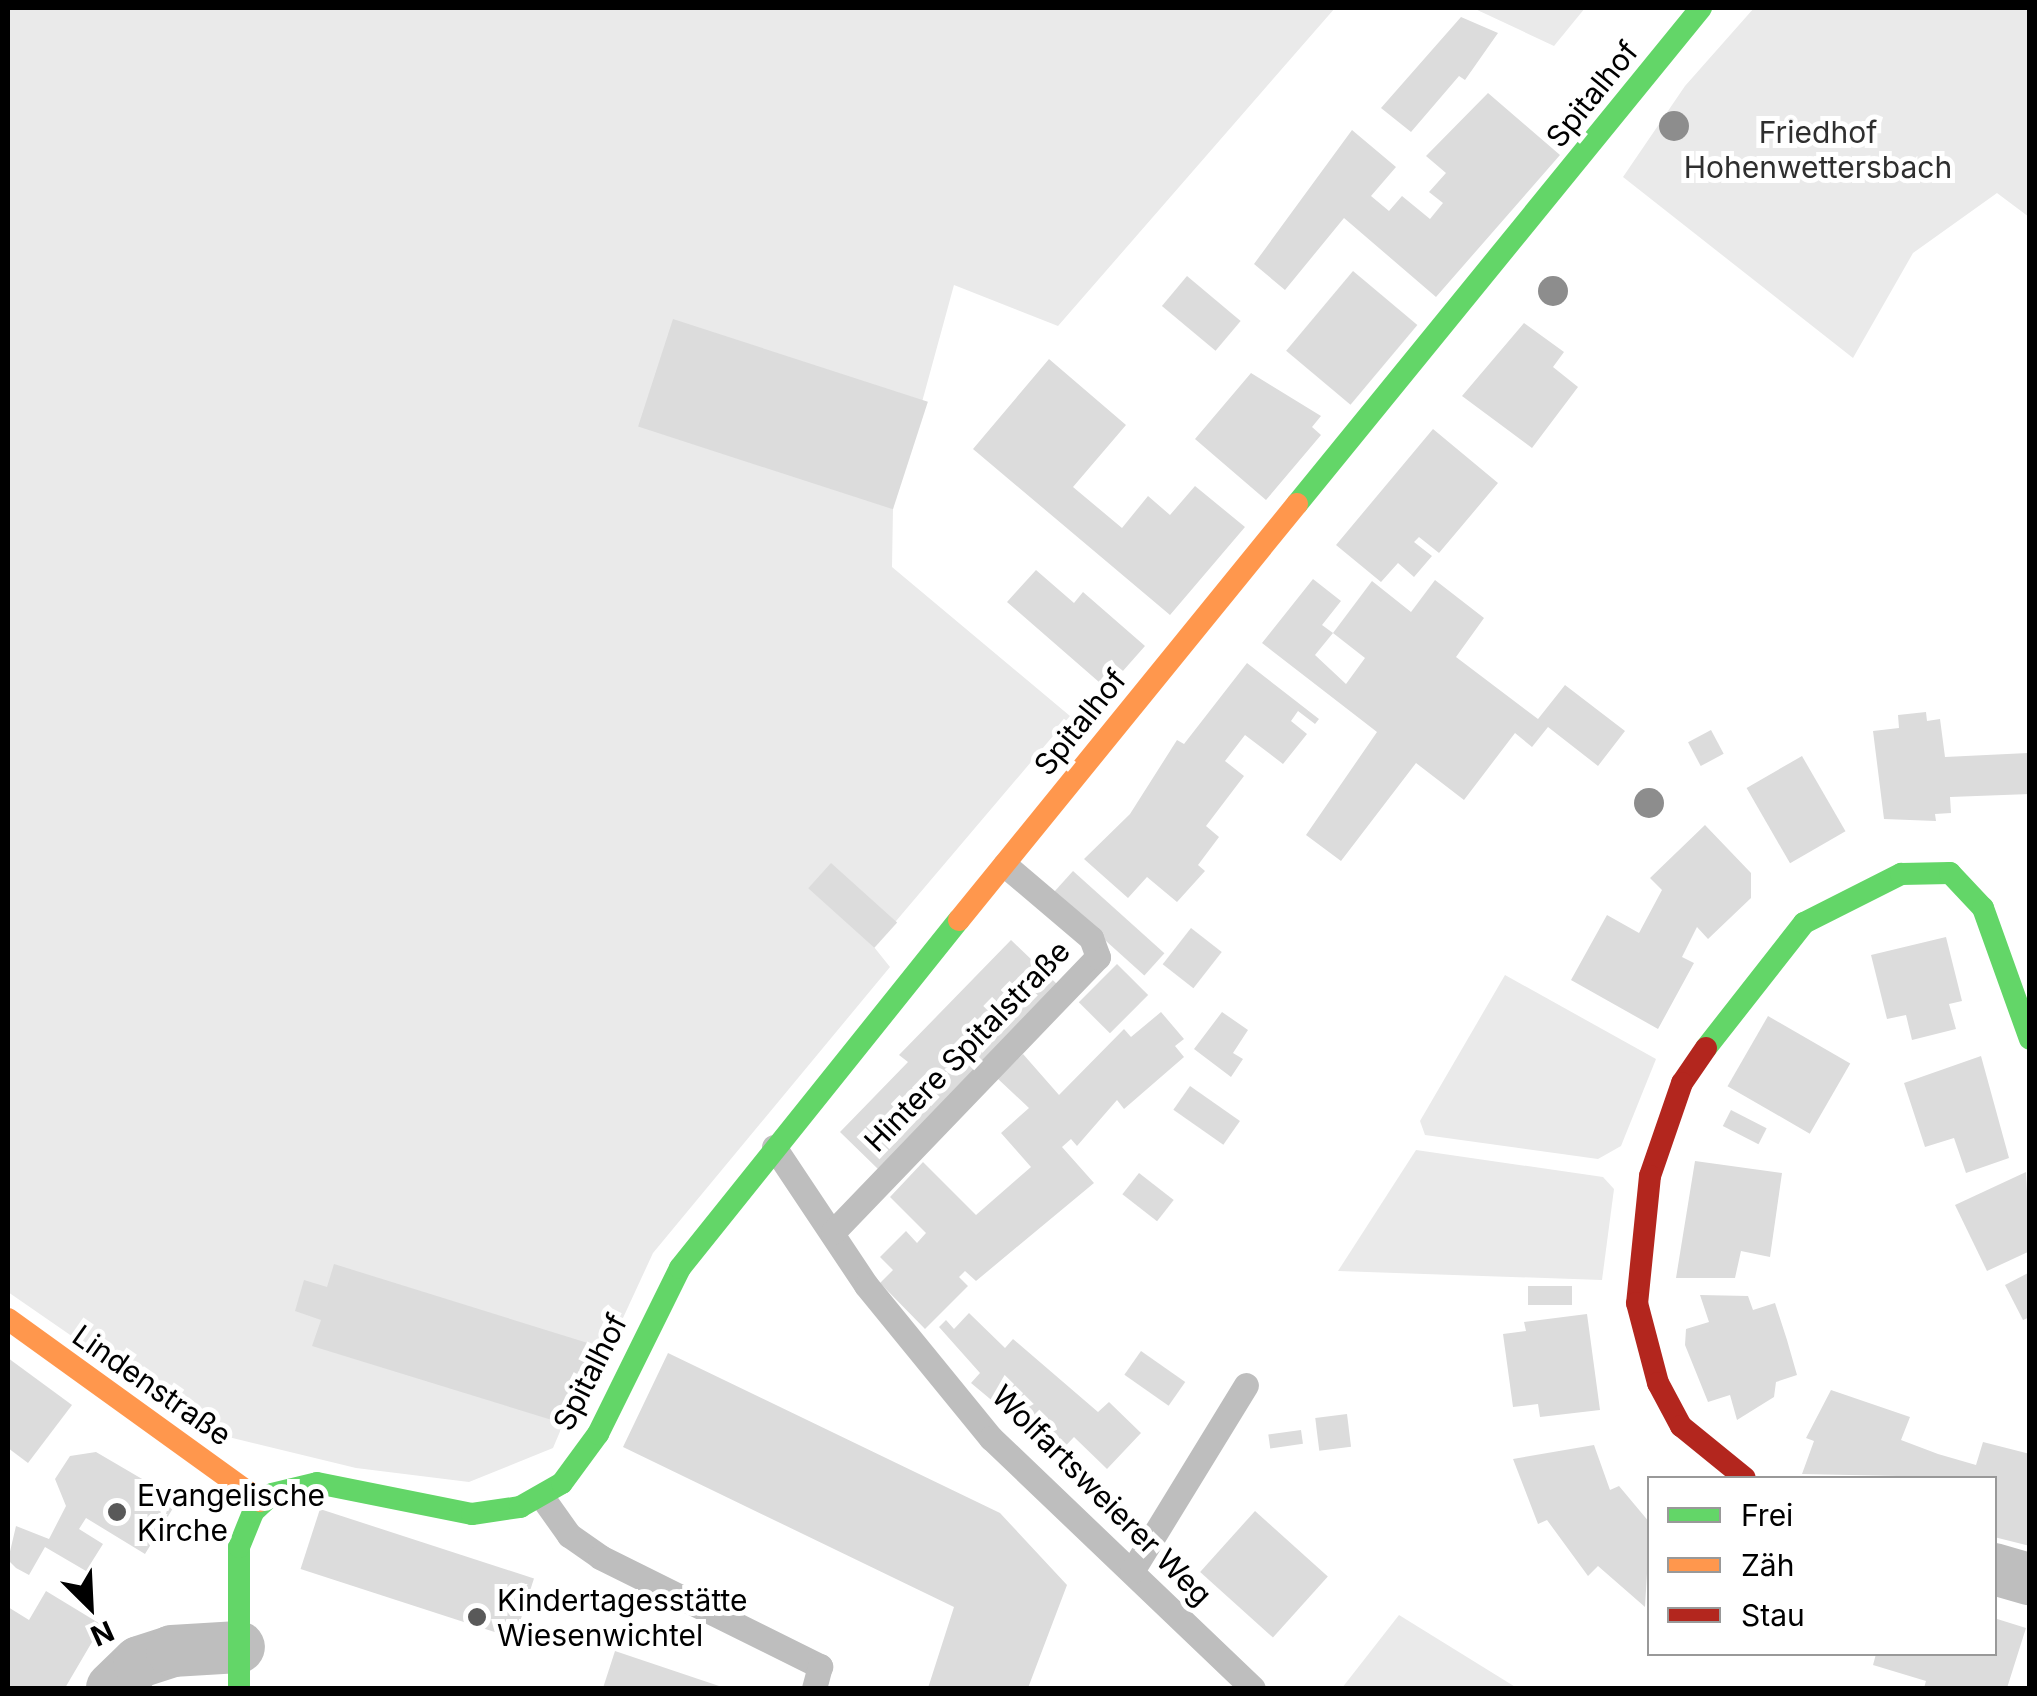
<!DOCTYPE html>
<html>
<head>
<meta charset="utf-8">
<style>
	body { margin:0 }
	#map { position:relative; width:2037px; height:1696px; overflow:hidden; background:#fff; font-family:Inter,sans-serif }
	div>[style] { position:absolute }
	.green>* { inset:0; background:#eaeaea }
	.building>* { inset:0; background:#dcdcdc; transform-origin:0 0 }
	.lane>* { height:25px; margin:-12.5px; padding:0 12.5px; transform-origin:12.5px; border-radius:12.5px; background:#bebebe }
	.street>* { height:52px; margin:-26px; padding:0 26px; transform-origin:26px; border-radius:26px; background:#bebebe }
	.fast>* { height:22px; margin:-11px; padding:0 11px; transform-origin:11px; border-radius:11px; background:#63d668 }
	.slow>* { height:22px; margin:-11px; padding:0 11px; transform-origin:11px; border-radius:11px; background:#ff974d }
	.jam>* { height:22px; margin:-11px; padding:0 11px; transform-origin:11px; border-radius:11px; background:#b3261e }
	.trees>* { width:30px; height:30px; margin:-15px; border-radius:50%; background:#8d8d8d }
	.dots>* { width:28px; height:28px; translate:-50% -50%; box-sizing:border-box; border:5px solid #fff; border-radius:50% }
	span { translate:-50% -50%; white-space:nowrap; text-align:center; line-height:1.15; -webkit-text-stroke:10px #fff; paint-order:stroke }
	.street-label { font-size:30px; color:#000 }
	.park-label { font-size:30px; color:#2f2f2f }
	.poi-label { font-size:30px; color:#000 }
	.left { translate:0 -50%; text-align:left }
	.frame { position:absolute; inset:0; border:10px solid #000; pointer-events:none }
	.legend { position:absolute; left:1647px; top:1476px; width:350px; height:180px; box-sizing:border-box; background:#fff; border:2px solid #999; margin:0; padding:12px 18px; list-style:none; font-size:30px; color:#000 }
	.legend li { display:flex; align-items:center; gap:20px; height:50px }
	.legend b { width:50px; border:2px solid #999 }
	.north { position:absolute; left:40px; top:1556px; width:100px; height:100px; -webkit-text-stroke:8px #fff; paint-order:stroke; rotate:156deg; font-size:28px; font-weight:700; line-height:40px; text-align:center; color:#000 }
	.north::after { content:''; display:block; margin:auto; width:35px; height:45px; background:#000; clip-path:polygon(50% 0,100% 100%,50% 72%,0 100%) }
</style>
</head>
<body>
<div id="map">
	<div class="green">
		<div style="clip-path:polygon(8px 8px,1335px 8px,1058px 326px,954px 285px,893px 508px,892px 567px,1070px 716px,874px 947px,890px 967px,653px 1253px,580px 1411px,570px 1408px,553px 1448px,469px 1482px,356px 1468px,212px 1433px,8px 1292px)"></div>
		<div style="clip-path:polygon(1473px 8px,1585px 8px,1554px 46px)"></div>
		<div style="clip-path:polygon(1754px 8px,2029px 8px,2029px 217px,1997px 193px,1913px 253px,1853px 358px,1623px 177px,1685px 86px)"></div>
		<div style="clip-path:polygon(1505px 975px,1656px 1059px,1621px 1146px,1598px 1159px,1425px 1135px,1420px 1121px)"></div>
		<div style="clip-path:polygon(1416px 1150px,1603px 1177px,1614px 1189px,1602px 1280px,1338px 1271px)"></div>
		<div style="clip-path:polygon(1399px 1615px,1517px 1688px,1342px 1688px)"></div>
	</div>
	<div class="building">
		<div style="clip-path:polygon(1461px 17px,1498px 33px,1465px 80px,1459px 76px,1411px 132px,1381px 108px)"></div>
		<div style="clip-path:polygon(1488px 93px,1560px 155px,1436px 297px,1344px 218px,1285px 290px,1254px 264px,1352px 130px,1396px 167px,1371px 196px,1389px 211px,1402px 196px,1430px 219px,1443px 203px,1429px 192px,1446px 173px,1426px 156px)"></div>
		<div style="left:1353px;top:271px;width:84px;height:104px;rotate:40deg"></div>
		<div style="left:1187px;top:276px;width:70px;height:39px;rotate:40deg"></div>
		<div style="left:673px;top:319px;width:268px;height:113px;rotate:18deg"></div>
		<div style="clip-path:polygon(1524px 323px,1564px 352px,1553px 367px,1578px 387px,1532px 448px,1462px 396px)"></div>
		<div style="clip-path:polygon(1049px 359px,1126px 425px,1073px 487px,1122px 528px,1148px 496px,1170px 515px,1195px 486px,1245px 527px,1170px 615px,973px 449px)"></div>
		<div style="clip-path:polygon(1251px 373px,1321px 416px,1312px 427px,1321px 435px,1266px 500px,1195px 439px)"></div>
		<div style="clip-path:polygon(1433px 429px,1498px 483px,1439px 553px,1419px 537px,1414px 542px,1432px 556px,1414px 577px,1398px 563px,1381px 582px,1336px 545px)"></div>
		<div style="clip-path:polygon(1036px 570px,1074px 603px,1083px 592px,1145px 646px,1107px 689px,1007px 602px)"></div>
		<div style="clip-path:polygon(evenodd,1313px 579px,1341px 601px,1322px 625px,1333px 633px,1372px 581px,1411px 612px,1435px 580px,1484px 618px,1456px 657px,1538px 719px,1565px 685px,1625px 731px,1598px 766px,1548px 727px,1532px 747px,1515px 733px,1464px 800px,1416px 763px,1341px 861px,1306px 835px,1377px 732px,1262px 643px,1313px 579px,1333px 633px,1365px 658px,1346px 684px,1315px 655px,1333px 633px)"></div>
		<div style="clip-path:polygon(1247px 663px,1319px 719px,1315px 724px,1298px 711px,1291px 721px,1307px 734px,1283px 764px,1245px 735px,1225px 761px,1244px 776px,1206px 826px,1219px 837px,1198px 865px,1205px 871px,1177px 902px,1147px 877px,1128px 898px,1084px 859px,1130px 814px,1177px 740px,1184px 744px)"></div>
		<div style="clip-path:polygon(1926px 712px,1927px 721px,1940px 719px,1945px 757px,2028px 753px,2030px 794px,1950px 797px,1951px 813px,1935px 814px,1936px 821px,1884px 819px,1873px 731px,1899px 728px,1898px 715px)"></div>
		<div style="left:1711px;top:730px;width:27px;height:26px;rotate:62deg"></div>
		<div style="left:1802px;top:756px;width:87px;height:64px;rotate:60deg"></div>
		<div style="clip-path:polygon(1705px 825px,1751px 873px,1751px 898px,1708px 939px,1697px 927px,1682px 957px,1694px 963px,1658px 1029px,1571px 980px,1607px 915px,1639px 933px,1662px 890px,1650px 878px)"></div>
		<div style="left:831px;top:863px;width:89px;height:34px;rotate:42deg"></div>
		<div style="left:1073px;top:871px;width:123px;height:30px;rotate:42deg"></div>
		<div style="left:1191px;top:928px;width:39px;height:46px;rotate:38deg"></div>
		<div style="clip-path:polygon(1946px 937px,1962px 1001px,1949px 1004px,1956px 1029px,1912px 1040px,1906px 1015px,1887px 1019px,1871px 955px)"></div>
		<div style="clip-path:polygon(1011px 940px,1059px 986px,879px 1170px,840px 1132px,908px 1062px,899px 1055px)"></div>
		<div style="left:1117px;top:964px;width:44px;height:54px;rotate:45deg"></div>
		<div style="clip-path:polygon(1161px 1012px,1184px 1039px,1175px 1046px,1184px 1057px,1124px 1109px,1117px 1100px,1077px 1146px,1071px 1139px,1062px 1147px,1094px 1183px,976px 1281px,965px 1271px,959px 1277px,968px 1286px,925px 1329px,880px 1283px,893px 1270px,880px 1257px,906px 1231px,917px 1243px,926px 1233px,890px 1197px,923px 1162px,976px 1215px,1031px 1167px,1001px 1133px,1029px 1108px,997px 1078px,1023px 1054px,1059px 1095px,1124px 1029px,1131px 1037px)"></div>
		<div style="clip-path:polygon(1222px 1012px,1248px 1030px,1233px 1053px,1243px 1059px,1231px 1077px,1194px 1049px)"></div>
		<div style="left:1768px;top:1016px;width:95px;height:81px;rotate:30deg"></div>
		<div style="clip-path:polygon(1981px 1056px,2009px 1158px,1966px 1173px,1954px 1138px,1925px 1147px,1904px 1083px)"></div>
		<div style="left:1190px;top:1086px;width:61px;height:29px;rotate:35deg"></div>
		<div style="left:1731px;top:1110px;width:40px;height:18px;rotate:27deg"></div>
		<div style="clip-path:polygon(1695px 1161px,1782px 1173px,1770px 1257px,1741px 1251px,1735px 1278px,1676px 1278px)"></div>
		<div style="clip-path:polygon(2026px 1172px,2030px 1251px,1987px 1271px,1955px 1205px)"></div>
		<div style="left:1139px;top:1173px;width:44px;height:27px;rotate:38deg"></div>
		<div style="clip-path:polygon(334px 1264px,591px 1344px,580px 1411px,570px 1407px,565px 1424px,312px 1346px,321px 1320px,295px 1311px,304px 1280px,327px 1287px)"></div>
		<div style="clip-path:polygon(2030px 1272px,2030px 1317px,2023px 1320px,2005px 1285px)"></div>
		<div style="left:1528px;top:1286px;width:44px;height:19px"></div>
		<div style="clip-path:polygon(1700px 1295px,1748px 1296px,1753px 1310px,1775px 1303px,1787px 1340px,1797px 1375px,1776px 1382px,1774px 1397px,1737px 1420px,1730px 1395px,1708px 1402px,1685px 1345px,1686px 1329px,1709px 1322px)"></div>
		<div style="clip-path:polygon(969px 1313px,1005px 1348px,1013px 1339px,1098px 1412px,1109px 1402px,1141px 1433px,1107px 1469px,1074px 1437px,1057px 1455px,971px 1383px,980px 1373px,939px 1327px,946px 1320px,954px 1329px)"></div>
		<div style="clip-path:polygon(1587px 1314px,1600px 1410px,1540px 1417px,1538px 1404px,1513px 1407px,1503px 1334px,1526px 1331px,1524px 1322px)"></div>
		<div style="left:1141px;top:1351px;width:54px;height:29px;rotate:35deg"></div>
		<div style="clip-path:polygon(668px 1353px,1000px 1513px,1067px 1585px,1028px 1688px,928px 1688px,954px 1607px,623px 1447px)"></div>
		<div style="clip-path:polygon(8px 1358px,72px 1405px,28px 1463px,8px 1448px)"></div>
		<div style="clip-path:polygon(1831px 1390px,1910px 1417px,1901px 1440px,1938px 1454px,1976px 1465px,1983px 1442px,2030px 1454px,2030px 1546px,1994px 1537px,1994px 1478px,1802px 1474px,1814px 1441px,1806px 1438px)"></div>
		<div style="left:1347px;top:1414px;width:33px;height:32px;rotate:83deg"></div>
		<div style="left:1301px;top:1430px;width:14px;height:33px;rotate:82deg"></div>
		<div style="clip-path:polygon(1594px 1445px,1610px 1490px,1619px 1486px,1650px 1523px,1645px 1607px,1598px 1566px,1588px 1576px,1547px 1520px,1538px 1524px,1513px 1459px)"></div>
		<div style="clip-path:polygon(96px 1452px,178px 1500px,145px 1554px,86px 1518px,79px 1529px,103px 1544px,86px 1571px,45px 1547px,29px 1575px,16px 1568px,8px 1560px,16px 1526px,49px 1539px,66px 1506px,55px 1479px,70px 1456px)"></div>
		<div style="left:320px;top:1509px;width:225px;height:63px;rotate:18deg"></div>
		<div style="left:1255px;top:1511px;width:98px;height:82px;rotate:42deg"></div>
		<div style="clip-path:polygon(46px 1591px,102px 1625px,65px 1688px,8px 1688px,8px 1607px,29px 1620px)"></div>
		<div style="clip-path:polygon(1994px 1618px,2026px 1628px,2007px 1688px,1924px 1688px,1926px 1681px,1873px 1665px,1876px 1654px,1994px 1654px)"></div>
		<div style="clip-path:polygon(615px 1651px,725px 1688px,603px 1688px)"></div>
	</div>
	<div class="lane">
		<div style="left:774px;top:1147px;width:166px;rotate:56.3deg"></div>
		<div style="left:866px;top:1285px;width:198px;rotate:50.8deg"></div>
		<div style="left:991px;top:1438px;width:362px;rotate:43.7deg"></div>
		<div style="left:833px;top:1232px;width:382px;rotate:-46.1deg"></div>
		<div style="left:1098px;top:957px;width:20px;rotate:-110deg"></div>
		<div style="left:1091px;top:938px;width:113px;rotate:-139.7deg"></div>
		<div style="left:542px;top:1497px;width:47px;rotate:54.6deg"></div>
		<div style="left:569px;top:1535px;width:38px;rotate:35deg"></div>
		<div style="left:600px;top:1557px;width:246px;rotate:26.4deg"></div>
		<div style="left:820px;top:1666px;width:23px;rotate:105deg"></div>
		<div style="left:1132px;top:1571px;width:218px;rotate:-58.5deg"></div>
	</div>
	<div class="street">
		<div style="left:1994px;top:1569px;width:37px;rotate:16deg"></div>
		<div style="left:112px;top:1688px;width:37px;rotate:-44deg"></div>
		<div style="left:139px;top:1662px;width:35px;rotate:-18deg"></div>
		<div style="left:172px;top:1651px;width:67px;rotate:-3.4deg"></div>
	</div>
	<div class="fast">
		<div style="left:1297px;top:504px;width:640px;rotate:-50.84deg"></div>
		<div style="left:1706px;top:1048px;width:159px;rotate:-51.9deg"></div>
		<div style="left:1804px;top:923px;width:109px;rotate:-26.8deg"></div>
		<div style="left:1901px;top:874px;width:49px;rotate:-1.2deg"></div>
		<div style="left:1950px;top:873px;width:48px;rotate:46.7deg"></div>
		<div style="left:1983px;top:908px;width:139px;rotate:70.3deg"></div>
		<div style="left:239px;top:1688px;width:141px;rotate:-90deg"></div>
		<div style="left:239px;top:1547px;width:38px;rotate:-68deg"></div>
		<div style="left:253px;top:1512px;width:26px;rotate:-43deg"></div>
		<div style="left:272px;top:1494px;width:46px;rotate:-13.7deg"></div>
		<div style="left:317px;top:1483px;width:158px;rotate:11.3deg"></div>
		<div style="left:472px;top:1514px;width:49px;rotate:-8.3deg"></div>
		<div style="left:520px;top:1507px;width:48px;rotate:-29.7deg"></div>
		<div style="left:562px;top:1483px;width:61px;rotate:-53.7deg"></div>
		<div style="left:598px;top:1434px;width:185px;rotate:-63.7deg"></div>
		<div style="left:680px;top:1268px;width:446px;rotate:-51.3deg"></div>
	</div>
	<div class="slow">
		<div style="left:959px;top:920px;width:536px;rotate:-50.91deg"></div>
		<div style="left:8px;top:1319px;width:311px;rotate:35.8deg"></div>
	</div>
	<div class="jam">
		<div style="left:1706px;top:1048px;width:42px;rotate:124.4deg"></div>
		<div style="left:1682px;top:1083px;width:98px;rotate:109deg"></div>
		<div style="left:1650px;top:1176px;width:128px;rotate:95.8deg"></div>
		<div style="left:1637px;top:1303px;width:83px;rotate:75.3deg"></div>
		<div style="left:1658px;top:1383px;width:49px;rotate:61.9deg"></div>
		<div style="left:1681px;top:1426px;width:82px;rotate:39.1deg"></div>
	</div>
	<div class="trees">
		<div style="left:1674px;top:126px"></div>
		<div style="left:1553px;top:291px"></div>
		<div style="left:1649px;top:803px"></div>
	</div>
	<div class="dots">
		<div style="left:117px;top:1512px;background:#595959"></div>
		<div style="left:477px;top:1617px;background:#595959"></div>
	</div>
	<div class="street-label">
		<span style="left:1592px;top:94px;rotate:-51deg">Spitalhof</span>
		<span style="left:1080px;top:722px;rotate:-51deg">Spitalhof</span>
		<span style="left:967px;top:1046px;rotate:-46deg">Hintere Spitalstraße</span>
		<span style="left:590px;top:1372px;rotate:-63deg">Spitalhof</span>
		<span style="left:152px;top:1385px;rotate:35deg">Lindenstraße</span>
		<span style="left:1102px;top:1495px;rotate:45deg">Wolfartsweierer Weg</span>
	</div>
	<div class="park-label">
		<span style="left:1818px;top:149px">Friedhof<br>Hohenwettersbach</span>
	</div>
	<div class="poi-label">
		<span class="left" style="left:137px;top:1512px">Evangelische<br>Kirche</span>
		<span class="left" style="left:497px;top:1617px">Kindertagesstätte<br>Wiesenwichtel</span>
	</div>
	<div class="frame"></div>
	<ul class="legend">
	<li><b style="height:12px;background:#63d668"></b>Frei</li>
	<li><b style="height:12px;background:#ff974d"></b>Zäh</li>
	<li><b style="height:12px;background:#b3261e"></b>Stau</li>
	</ul>
	<div class="north">N</div>
</div>
</body>
</html>
